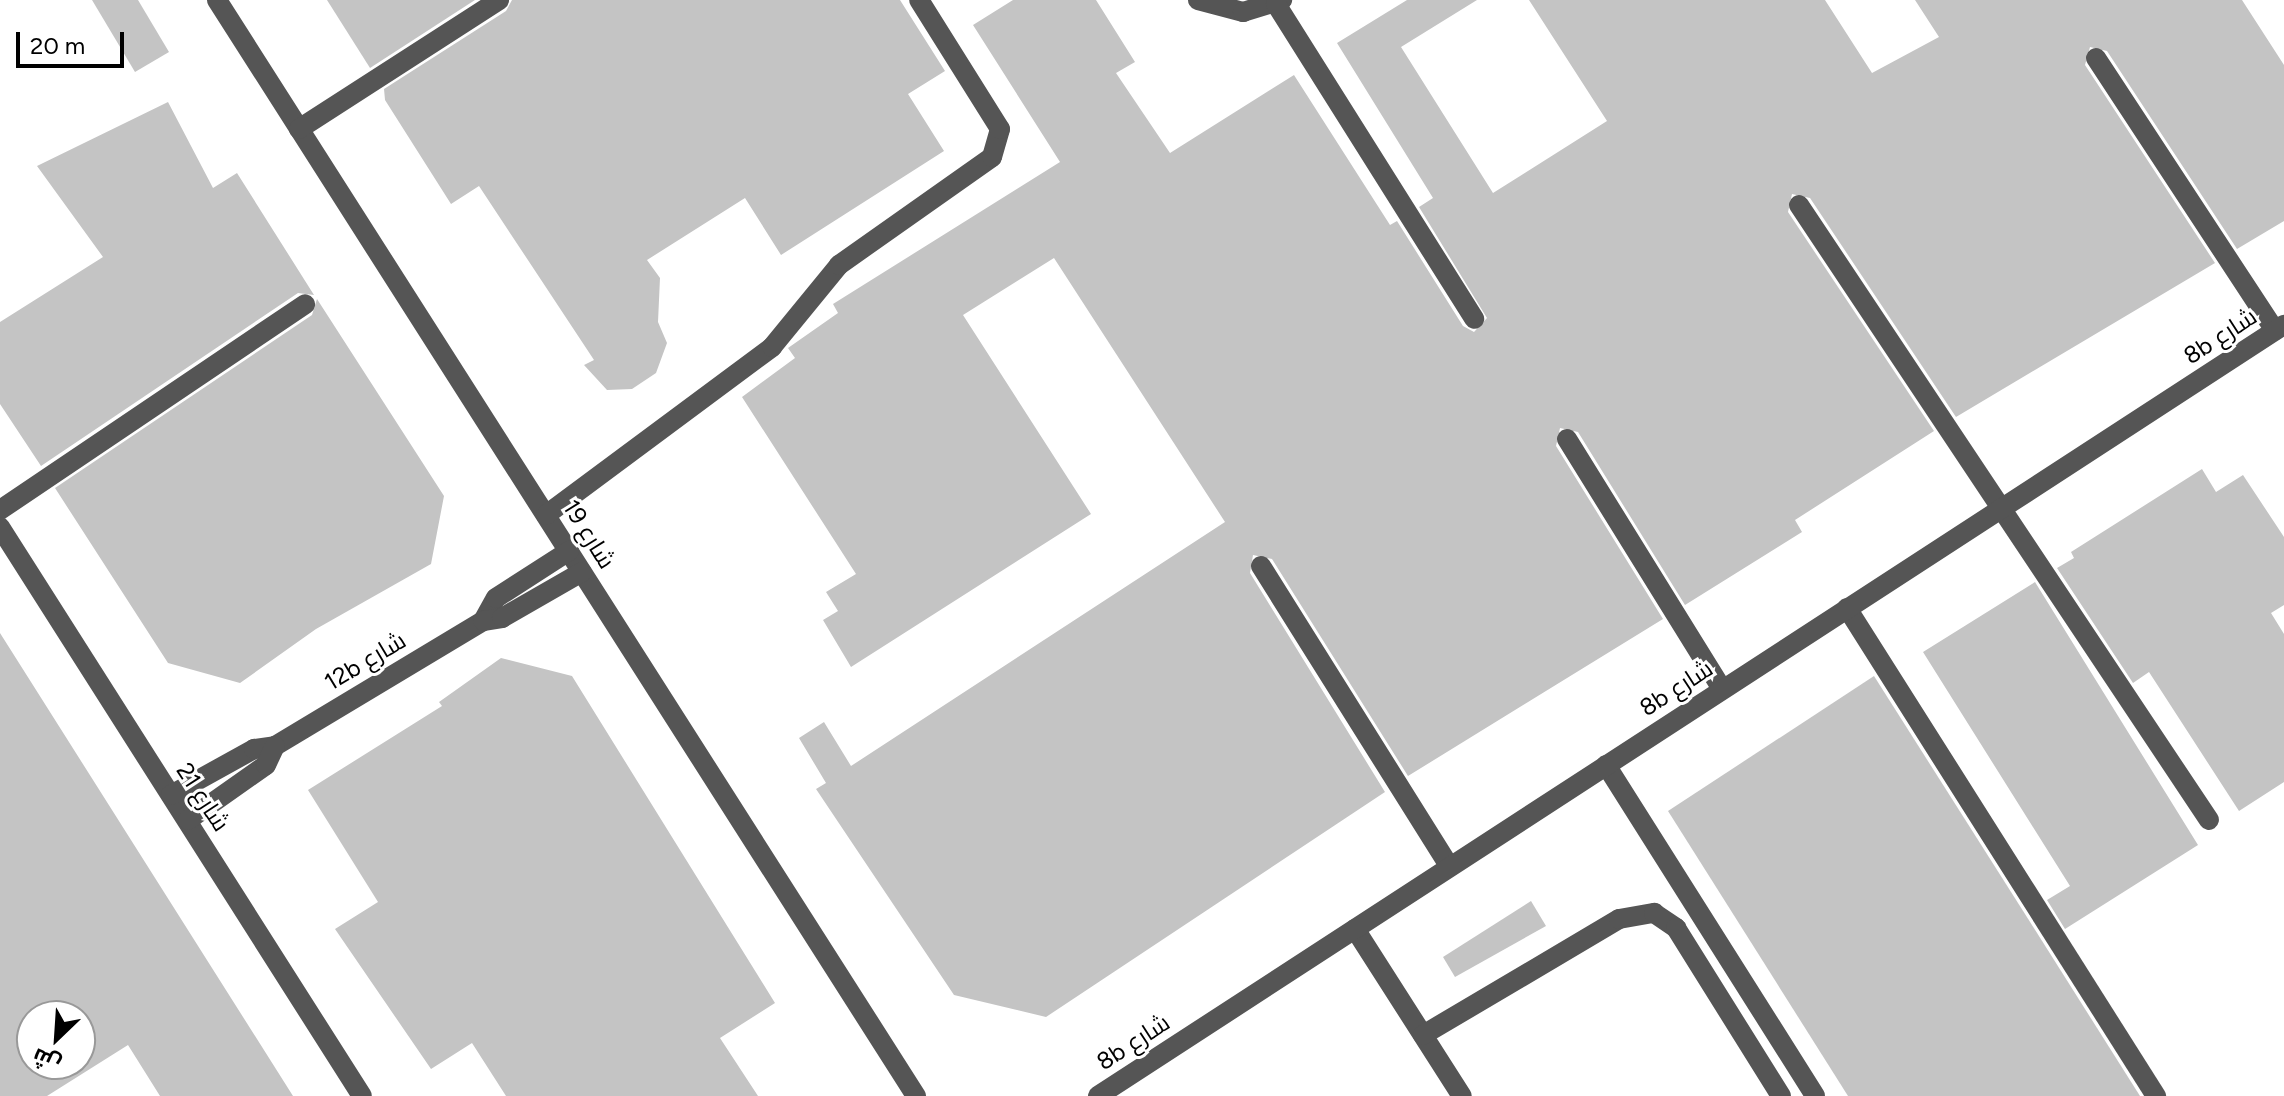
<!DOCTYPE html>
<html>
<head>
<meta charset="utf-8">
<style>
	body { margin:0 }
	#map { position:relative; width:2284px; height:1096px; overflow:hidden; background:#fff; font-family:Figtree,Cairo,sans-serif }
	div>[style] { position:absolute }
	.building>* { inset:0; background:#c4c4c4 }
	.minor>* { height:20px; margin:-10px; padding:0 10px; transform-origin:10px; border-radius:10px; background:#555 }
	span { translate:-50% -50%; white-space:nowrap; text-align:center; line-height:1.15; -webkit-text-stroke:6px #fff; paint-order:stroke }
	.street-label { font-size:24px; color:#000 }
	.north { position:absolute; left:16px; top:1000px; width:80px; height:80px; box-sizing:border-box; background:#fff; border:2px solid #999; border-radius:50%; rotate:205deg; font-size:22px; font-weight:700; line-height:32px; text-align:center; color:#000 }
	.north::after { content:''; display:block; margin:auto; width:28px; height:36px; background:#000; clip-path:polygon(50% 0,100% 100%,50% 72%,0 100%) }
	.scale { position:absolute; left:16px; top:32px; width:108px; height:36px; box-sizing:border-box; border:4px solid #000; border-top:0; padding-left:10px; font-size:24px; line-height:28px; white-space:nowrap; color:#000; -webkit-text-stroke:6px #fff; paint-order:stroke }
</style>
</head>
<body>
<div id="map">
	<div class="building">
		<div style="clip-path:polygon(92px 0,138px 0,169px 52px,135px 72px)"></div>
		<div style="clip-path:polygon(327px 0,475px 0,370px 68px)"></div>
		<div style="clip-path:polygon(512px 0,900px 0,945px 71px,908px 94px,944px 151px,781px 255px,745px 198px,647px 260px,660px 278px,658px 322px,667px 343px,656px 373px,632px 389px,607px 390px,584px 365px,594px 360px,479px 186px,451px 204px,385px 100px,384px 89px,506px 11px)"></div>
		<div style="clip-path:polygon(1013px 0,1096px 0,1135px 62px,1116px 73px,1170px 153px,1294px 75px,1390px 225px,1397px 221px,1463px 326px,1474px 332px,1487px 318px,1419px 207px,1433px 198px,1337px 43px,1407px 0,1477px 0,1401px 47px,1493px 193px,1607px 121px,1529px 0,1825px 0,1872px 73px,1939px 37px,1915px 0,2242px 0,2284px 65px,2284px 221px,2237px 249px,2107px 51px,2090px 47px,2085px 65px,2215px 263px,1956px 417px,1810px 198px,1792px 194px,1788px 212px,1934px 431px,1795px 520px,1802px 532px,1685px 605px,1578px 432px,1560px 428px,1556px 446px,1663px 619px,1408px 776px,1272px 559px,1253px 555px,1250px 573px,1385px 792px,1046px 1017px,954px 995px,816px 789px,826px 783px,799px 738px,824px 722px,851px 766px,1225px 522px,1054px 258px,963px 315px,1091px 514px,851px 667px,823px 620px,838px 611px,826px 592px,856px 574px,742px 397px,795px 358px,788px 348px,838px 313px,833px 304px,1060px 162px,973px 25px)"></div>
		<div style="clip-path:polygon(168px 102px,213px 188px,237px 173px,314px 295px,298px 293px,41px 466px,0 404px,0 322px,103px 257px,37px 166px)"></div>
		<div style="clip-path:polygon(317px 299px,444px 496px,431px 564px,316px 629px,240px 683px,168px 663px,55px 488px,312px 315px)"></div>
		<div style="clip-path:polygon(2202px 469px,2216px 492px,2243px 475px,2284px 537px,2284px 605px,2271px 613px,2284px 634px,2284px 782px,2239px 811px,2149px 672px,2133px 683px,2057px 568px,2074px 558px,2071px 552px)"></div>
		<div style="clip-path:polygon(2035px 582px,2198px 845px,2065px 929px,2047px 900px,2070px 886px,1923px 652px)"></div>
		<div style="clip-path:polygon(evenodd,0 633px,293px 1096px,160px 1096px,128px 1045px,47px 1096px,0 1096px,0 633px,32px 1016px,80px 1016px,80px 1064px,32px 1064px,32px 1016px)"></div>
		<div style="clip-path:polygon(501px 658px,572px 676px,775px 1003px,720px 1038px,758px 1096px,506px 1096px,472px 1043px,431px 1069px,335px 929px,378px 902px,308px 790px,442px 706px,439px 702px)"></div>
		<div style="clip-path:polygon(1874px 676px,2025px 914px,2140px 1096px,1848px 1096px,1668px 811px)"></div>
		<div style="clip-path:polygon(1531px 901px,1546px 926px,1455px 977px,1443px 957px)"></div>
	</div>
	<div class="minor">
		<div style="left:217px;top:0;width:1300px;rotate:57.47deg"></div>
		<div style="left:1198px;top:0;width:47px;rotate:14.9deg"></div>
		<div style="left:1243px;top:12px;width:41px;rotate:-17.1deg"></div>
		<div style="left:1276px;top:4px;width:372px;rotate:57.8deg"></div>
		<div style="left:2096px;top:58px;width:326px;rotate:56.7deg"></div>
		<div style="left:299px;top:129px;width:238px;rotate:-32.8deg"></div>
		<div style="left:1799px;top:205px;width:739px;rotate:56.31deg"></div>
		<div style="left:1567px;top:439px;width:294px;rotate:58.2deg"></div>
		<div style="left:0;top:510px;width:368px;rotate:-34deg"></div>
		<div style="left:546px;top:515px;width:282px;rotate:-36.6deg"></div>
		<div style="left:772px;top:347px;width:106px;rotate:-50.7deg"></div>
		<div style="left:839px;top:265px;width:187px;rotate:-35.2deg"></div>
		<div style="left:992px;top:157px;width:29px;rotate:-74deg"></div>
		<div style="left:1000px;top:129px;width:152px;rotate:-122.1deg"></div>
		<div style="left:0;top:527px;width:674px;rotate:57.54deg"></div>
		<div style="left:1261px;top:566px;width:355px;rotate:57.9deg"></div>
		<div style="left:1847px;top:608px;width:578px;rotate:57.66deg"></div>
		<div style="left:483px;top:621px;width:26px;rotate:-61deg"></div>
		<div style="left:496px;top:598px;width:87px;rotate:-32.8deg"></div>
		<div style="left:1606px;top:765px;width:391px;rotate:57.7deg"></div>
		<div style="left:171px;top:795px;width:95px;rotate:-29deg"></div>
		<div style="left:254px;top:749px;width:21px;rotate:-8deg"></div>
		<div style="left:275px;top:746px;width:243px;rotate:-31deg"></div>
		<div style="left:483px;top:621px;width:19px;rotate:-9deg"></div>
		<div style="left:502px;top:618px;width:92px;rotate:-29.9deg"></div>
		<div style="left:188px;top:820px;width:95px;rotate:-35.2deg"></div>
		<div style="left:266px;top:765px;width:21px;rotate:-65deg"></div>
		<div style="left:1355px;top:929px;width:198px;rotate:57.4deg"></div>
		<div style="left:1423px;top:1035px;width:228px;rotate:-30.6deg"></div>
		<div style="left:1619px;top:919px;width:36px;rotate:-10deg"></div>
		<div style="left:1654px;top:913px;width:27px;rotate:34deg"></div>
		<div style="left:1676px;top:928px;width:198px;rotate:58deg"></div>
		<div style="left:1098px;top:1096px;width:1415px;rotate:-33.03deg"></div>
	</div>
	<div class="street-label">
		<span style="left:2220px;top:336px;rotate:-33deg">8b شارع</span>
		<span style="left:589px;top:534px;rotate:58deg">شارع 19</span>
		<span style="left:365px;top:661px;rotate:-31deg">12b شارع</span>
		<span style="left:1676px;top:688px;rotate:-33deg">8b شارع</span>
		<span style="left:203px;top:797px;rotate:57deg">شارع 21</span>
		<span style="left:1133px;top:1042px;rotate:-33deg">8b شارع</span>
	</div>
	<div class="north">ش</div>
	<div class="scale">20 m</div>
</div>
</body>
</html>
